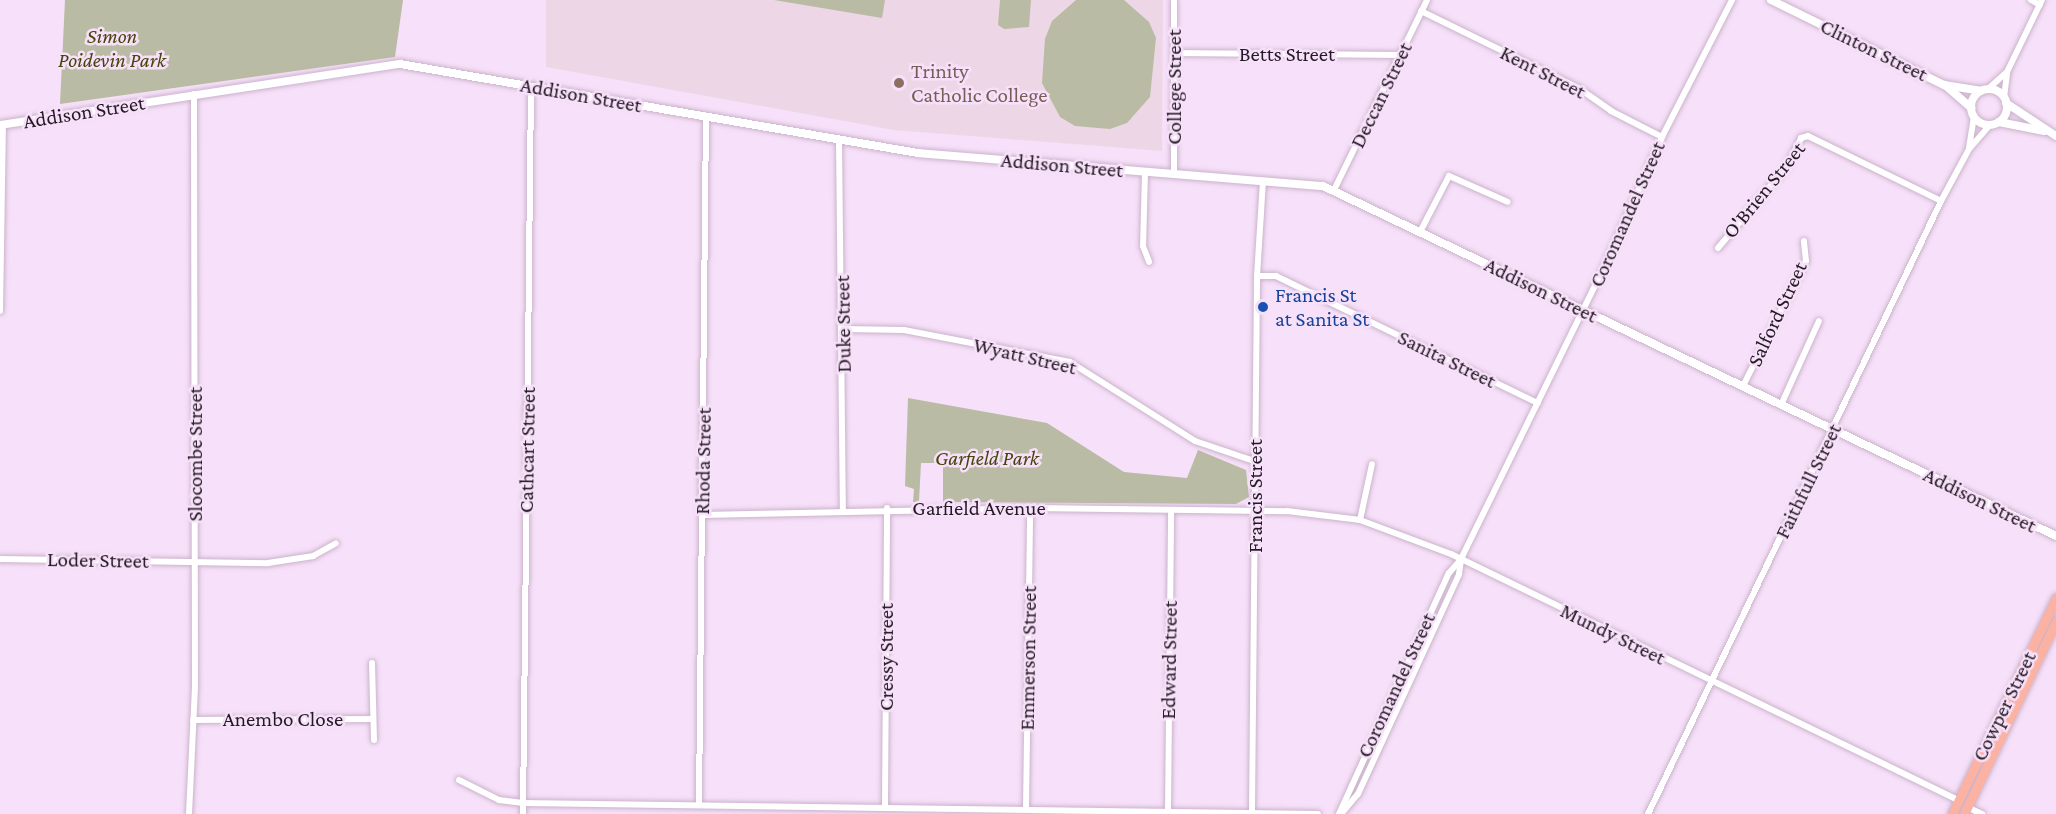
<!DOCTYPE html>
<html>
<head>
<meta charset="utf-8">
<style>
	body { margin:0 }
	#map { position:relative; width:2056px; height:814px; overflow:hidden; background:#f7e0f9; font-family:"Crimson Pro",serif }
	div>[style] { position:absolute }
	.education>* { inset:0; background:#edd7e6 }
	.green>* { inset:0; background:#b9bba4 }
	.roads { filter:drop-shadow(0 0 2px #cab3cb) drop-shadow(0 0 2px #cab3cb) }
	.minor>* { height:6px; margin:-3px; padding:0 3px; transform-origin:3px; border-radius:3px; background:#fff }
	.tertiary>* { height:8px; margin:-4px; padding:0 4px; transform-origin:4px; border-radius:4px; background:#fff }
	.tertiary>.ring { margin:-4px; padding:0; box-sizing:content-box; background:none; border:8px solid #fff; border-radius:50% }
	.primary>* { height:9px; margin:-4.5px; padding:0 4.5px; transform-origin:4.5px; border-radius:4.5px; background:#fcb2a3 }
	.dots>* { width:16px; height:16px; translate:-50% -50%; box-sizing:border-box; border:3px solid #f7e0f9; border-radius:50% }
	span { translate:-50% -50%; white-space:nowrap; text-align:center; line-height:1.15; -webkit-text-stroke:5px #f7e0f9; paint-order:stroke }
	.park-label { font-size:21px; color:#45450b; font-style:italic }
	.street-label { font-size:21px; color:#231a23 }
	.education-label { font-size:21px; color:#785e54 }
	.left { translate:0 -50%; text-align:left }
	.transit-label { font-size:21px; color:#164399 }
</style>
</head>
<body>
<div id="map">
	<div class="education">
		<div style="clip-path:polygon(546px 0,1163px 0,1162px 151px,894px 130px,546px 67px)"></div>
	</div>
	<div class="green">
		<div style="clip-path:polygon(65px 0,403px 0,395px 57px,60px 104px)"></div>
		<div style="clip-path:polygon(774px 0,885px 0,882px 18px)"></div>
		<div style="clip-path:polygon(1000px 0,1031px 0,1029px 27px,1004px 29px,998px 25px)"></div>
		<div style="clip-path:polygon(1076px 0,1124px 0,1149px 22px,1156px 38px,1150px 97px,1127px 123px,1110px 129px,1075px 126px,1060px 117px,1042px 83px,1045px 39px,1052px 21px)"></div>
		<div style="clip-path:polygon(908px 398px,1047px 423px,1124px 472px,1187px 478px,1198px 450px,1246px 470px,1249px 497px,1236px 504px,943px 502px,943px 463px,921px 463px,919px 502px,913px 502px,914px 489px,905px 486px)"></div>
	</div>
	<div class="roads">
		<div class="minor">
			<div style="left:2031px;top:0;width:10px;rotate:29deg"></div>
			<div style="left:1421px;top:11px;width:177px;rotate:26.1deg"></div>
			<div style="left:1580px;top:89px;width:38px;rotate:35deg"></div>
			<div style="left:1611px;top:111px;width:57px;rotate:27deg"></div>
			<div style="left:1174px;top:53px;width:226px;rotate:0.5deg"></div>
			<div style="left:1988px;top:89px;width:25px;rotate:-42deg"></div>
			<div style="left:2004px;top:98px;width:26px;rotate:-83deg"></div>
			<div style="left:2007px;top:72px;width:80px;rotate:-64.1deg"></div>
			<div style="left:839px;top:140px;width:368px;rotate:89.4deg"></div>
			<div style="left:1969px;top:148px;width:31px;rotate:-81deg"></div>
			<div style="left:1145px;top:172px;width:74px;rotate:91.5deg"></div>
			<div style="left:1143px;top:246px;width:17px;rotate:69deg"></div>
			<div style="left:1174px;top:174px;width:174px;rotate:-90deg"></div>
			<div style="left:1334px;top:190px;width:212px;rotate:-63.9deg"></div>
			<div style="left:1420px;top:232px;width:63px;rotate:-62.6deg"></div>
			<div style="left:1449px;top:176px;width:64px;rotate:23.8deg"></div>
			<div style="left:1718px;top:248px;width:107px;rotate:-49.9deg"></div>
			<div style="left:1787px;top:166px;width:31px;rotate:-63deg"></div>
			<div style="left:1801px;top:138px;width:7px;rotate:-16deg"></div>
			<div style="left:1808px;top:136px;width:148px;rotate:26deg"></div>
			<div style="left:1257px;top:276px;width:19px"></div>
			<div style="left:1276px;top:276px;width:291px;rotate:25.9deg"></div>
			<div style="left:0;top:311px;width:186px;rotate:-89.1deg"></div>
			<div style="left:844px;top:329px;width:60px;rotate:1deg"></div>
			<div style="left:904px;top:330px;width:169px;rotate:10.9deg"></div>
			<div style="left:1070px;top:362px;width:148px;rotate:32.3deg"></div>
			<div style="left:1195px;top:441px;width:62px;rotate:18.7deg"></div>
			<div style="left:1743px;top:386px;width:140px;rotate:-63.3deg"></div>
			<div style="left:1806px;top:261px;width:20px;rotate:-96deg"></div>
			<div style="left:1781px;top:405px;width:92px;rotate:-65.7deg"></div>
			<div style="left:702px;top:515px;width:328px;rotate:-1.2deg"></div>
			<div style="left:1030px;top:508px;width:257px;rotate:0.7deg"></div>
			<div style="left:1287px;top:511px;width:74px;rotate:7deg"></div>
			<div style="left:1360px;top:520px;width:97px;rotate:20.5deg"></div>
			<div style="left:1451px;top:554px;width:564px;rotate:25.88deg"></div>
			<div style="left:1360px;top:520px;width:57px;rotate:-77.9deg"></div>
			<div style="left:0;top:559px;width:268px;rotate:0.9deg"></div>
			<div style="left:268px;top:563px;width:46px;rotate:-8.8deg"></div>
			<div style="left:313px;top:556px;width:26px;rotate:-29deg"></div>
			<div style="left:372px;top:663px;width:77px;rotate:88.5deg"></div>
			<div style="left:193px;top:720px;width:180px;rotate:-0.3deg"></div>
			<div style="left:459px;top:780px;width:45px;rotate:26.6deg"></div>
			<div style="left:499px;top:800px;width:24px;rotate:7deg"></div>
			<div style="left:523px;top:803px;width:795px;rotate:0.79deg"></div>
			<div style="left:699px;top:804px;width:687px;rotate:-89.42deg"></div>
			<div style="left:885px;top:806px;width:298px;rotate:-89.6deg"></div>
			<div style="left:1967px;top:807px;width:17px;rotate:25deg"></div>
			<div style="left:1026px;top:808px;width:300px;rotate:-89.2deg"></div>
			<div style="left:1168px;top:810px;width:300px;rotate:-89.4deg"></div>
			<div style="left:1252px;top:811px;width:535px;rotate:-89.46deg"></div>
			<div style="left:1257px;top:276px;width:95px;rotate:-86.4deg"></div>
			<div style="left:189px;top:814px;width:128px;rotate:-87.3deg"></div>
			<div style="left:195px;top:686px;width:592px;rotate:-90.1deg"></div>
			<div style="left:523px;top:814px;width:728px;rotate:-89.37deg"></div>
			<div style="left:1339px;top:814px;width:265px;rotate:-65.5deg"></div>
			<div style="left:1449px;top:573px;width:18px;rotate:-49deg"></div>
			<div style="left:1461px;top:559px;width:330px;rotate:-63.9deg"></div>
			<div style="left:1606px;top:263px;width:138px;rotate:-66deg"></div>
			<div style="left:1662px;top:137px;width:154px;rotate:-62.9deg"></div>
			<div style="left:1341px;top:814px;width:26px;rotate:-50deg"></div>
			<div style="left:1358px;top:794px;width:242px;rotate:-65.3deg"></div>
			<div style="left:1459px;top:574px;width:14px;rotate:-82deg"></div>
			<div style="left:1648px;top:814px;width:679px;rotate:-64.45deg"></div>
			<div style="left:1941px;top:201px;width:59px;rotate:-61.7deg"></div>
			<div style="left:1969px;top:149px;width:33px;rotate:-49deg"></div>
		</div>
		<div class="tertiary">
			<div style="left:1771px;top:0;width:193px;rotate:26.2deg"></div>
			<div style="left:1944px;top:85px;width:37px;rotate:9deg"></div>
			<div style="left:1945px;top:85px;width:35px;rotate:41deg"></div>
			<div class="ring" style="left:1971px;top:89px;width:28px;height:28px"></div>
			<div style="left:2006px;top:103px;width:60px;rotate:33.4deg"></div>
			<div style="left:1999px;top:122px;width:46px;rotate:11.3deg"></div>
			<div style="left:0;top:125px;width:405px;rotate:-8.7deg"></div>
			<div style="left:400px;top:64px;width:526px;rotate:9.75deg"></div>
			<div style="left:918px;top:153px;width:406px;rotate:4.7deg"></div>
			<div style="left:1323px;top:186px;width:812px;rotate:25.52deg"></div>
		</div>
		<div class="primary">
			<div style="left:1952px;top:814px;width:240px;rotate:-64.3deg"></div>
			<div style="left:1964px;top:814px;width:214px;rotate:-64.5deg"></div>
		</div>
	</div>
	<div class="dots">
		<div style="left:899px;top:83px;background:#8d6e63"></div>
		<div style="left:1263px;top:307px;background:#1a4fb4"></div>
	</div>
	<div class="park-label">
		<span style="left:112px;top:48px">Simon<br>Poidevin Park</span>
		<span style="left:987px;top:458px">Garfield Park</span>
	</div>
	<div class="street-label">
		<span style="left:1874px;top:50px;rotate:26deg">Clinton Street</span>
		<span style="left:1287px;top:54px">Betts Street</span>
		<span style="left:1543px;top:72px;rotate:27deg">Kent Street</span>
		<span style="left:1174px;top:87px;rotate:-90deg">College Street</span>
		<span style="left:581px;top:95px;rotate:10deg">Addison Street</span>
		<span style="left:1381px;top:95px;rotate:-64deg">Deccan Street</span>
		<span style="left:84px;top:112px;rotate:-9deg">Addison Street</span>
		<span style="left:1062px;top:165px;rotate:5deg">Addison Street</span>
		<span style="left:1764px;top:190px;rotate:-51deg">O'Brien Street</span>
		<span style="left:1627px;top:214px;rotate:-66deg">Coromandel Street</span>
		<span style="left:1541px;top:290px;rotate:26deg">Addison Street</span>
		<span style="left:1777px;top:314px;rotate:-65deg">Salford Street</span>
		<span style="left:843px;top:324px;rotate:-91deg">Duke Street</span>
		<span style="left:1025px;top:356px;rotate:13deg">Wyatt Street</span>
		<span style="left:1447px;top:359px;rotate:26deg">Sanita Street</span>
		<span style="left:527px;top:450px;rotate:-89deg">Cathcart Street</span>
		<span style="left:195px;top:454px;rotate:-90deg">Slocombe Street</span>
		<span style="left:703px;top:461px;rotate:-89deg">Rhoda Street</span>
		<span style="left:1808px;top:481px;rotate:-64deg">Faithfull Street</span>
		<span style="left:1255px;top:496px;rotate:-90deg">Francis Street</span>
		<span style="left:1980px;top:500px;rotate:26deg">Addison Street</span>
		<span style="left:979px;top:508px">Garfield Avenue</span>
		<span style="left:98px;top:560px;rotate:1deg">Loder Street</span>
		<span style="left:1613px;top:634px;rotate:26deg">Mundy Street</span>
		<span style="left:886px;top:657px;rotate:-90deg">Cressy Street</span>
		<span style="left:1028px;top:658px;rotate:-89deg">Emmerson Street</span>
		<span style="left:1169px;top:660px;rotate:-89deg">Edward Street</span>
		<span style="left:1396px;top:685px;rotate:-65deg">Coromandel Street</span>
		<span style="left:2004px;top:706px;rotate:-64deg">Cowper Street</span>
		<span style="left:283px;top:719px">Anembo Close</span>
	</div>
	<div class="education-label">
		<span class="left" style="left:911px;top:83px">Trinity<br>Catholic College</span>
	</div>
	<div class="transit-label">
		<span class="left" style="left:1275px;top:307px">Francis St<br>at Sanita St</span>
	</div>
</div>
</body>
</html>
